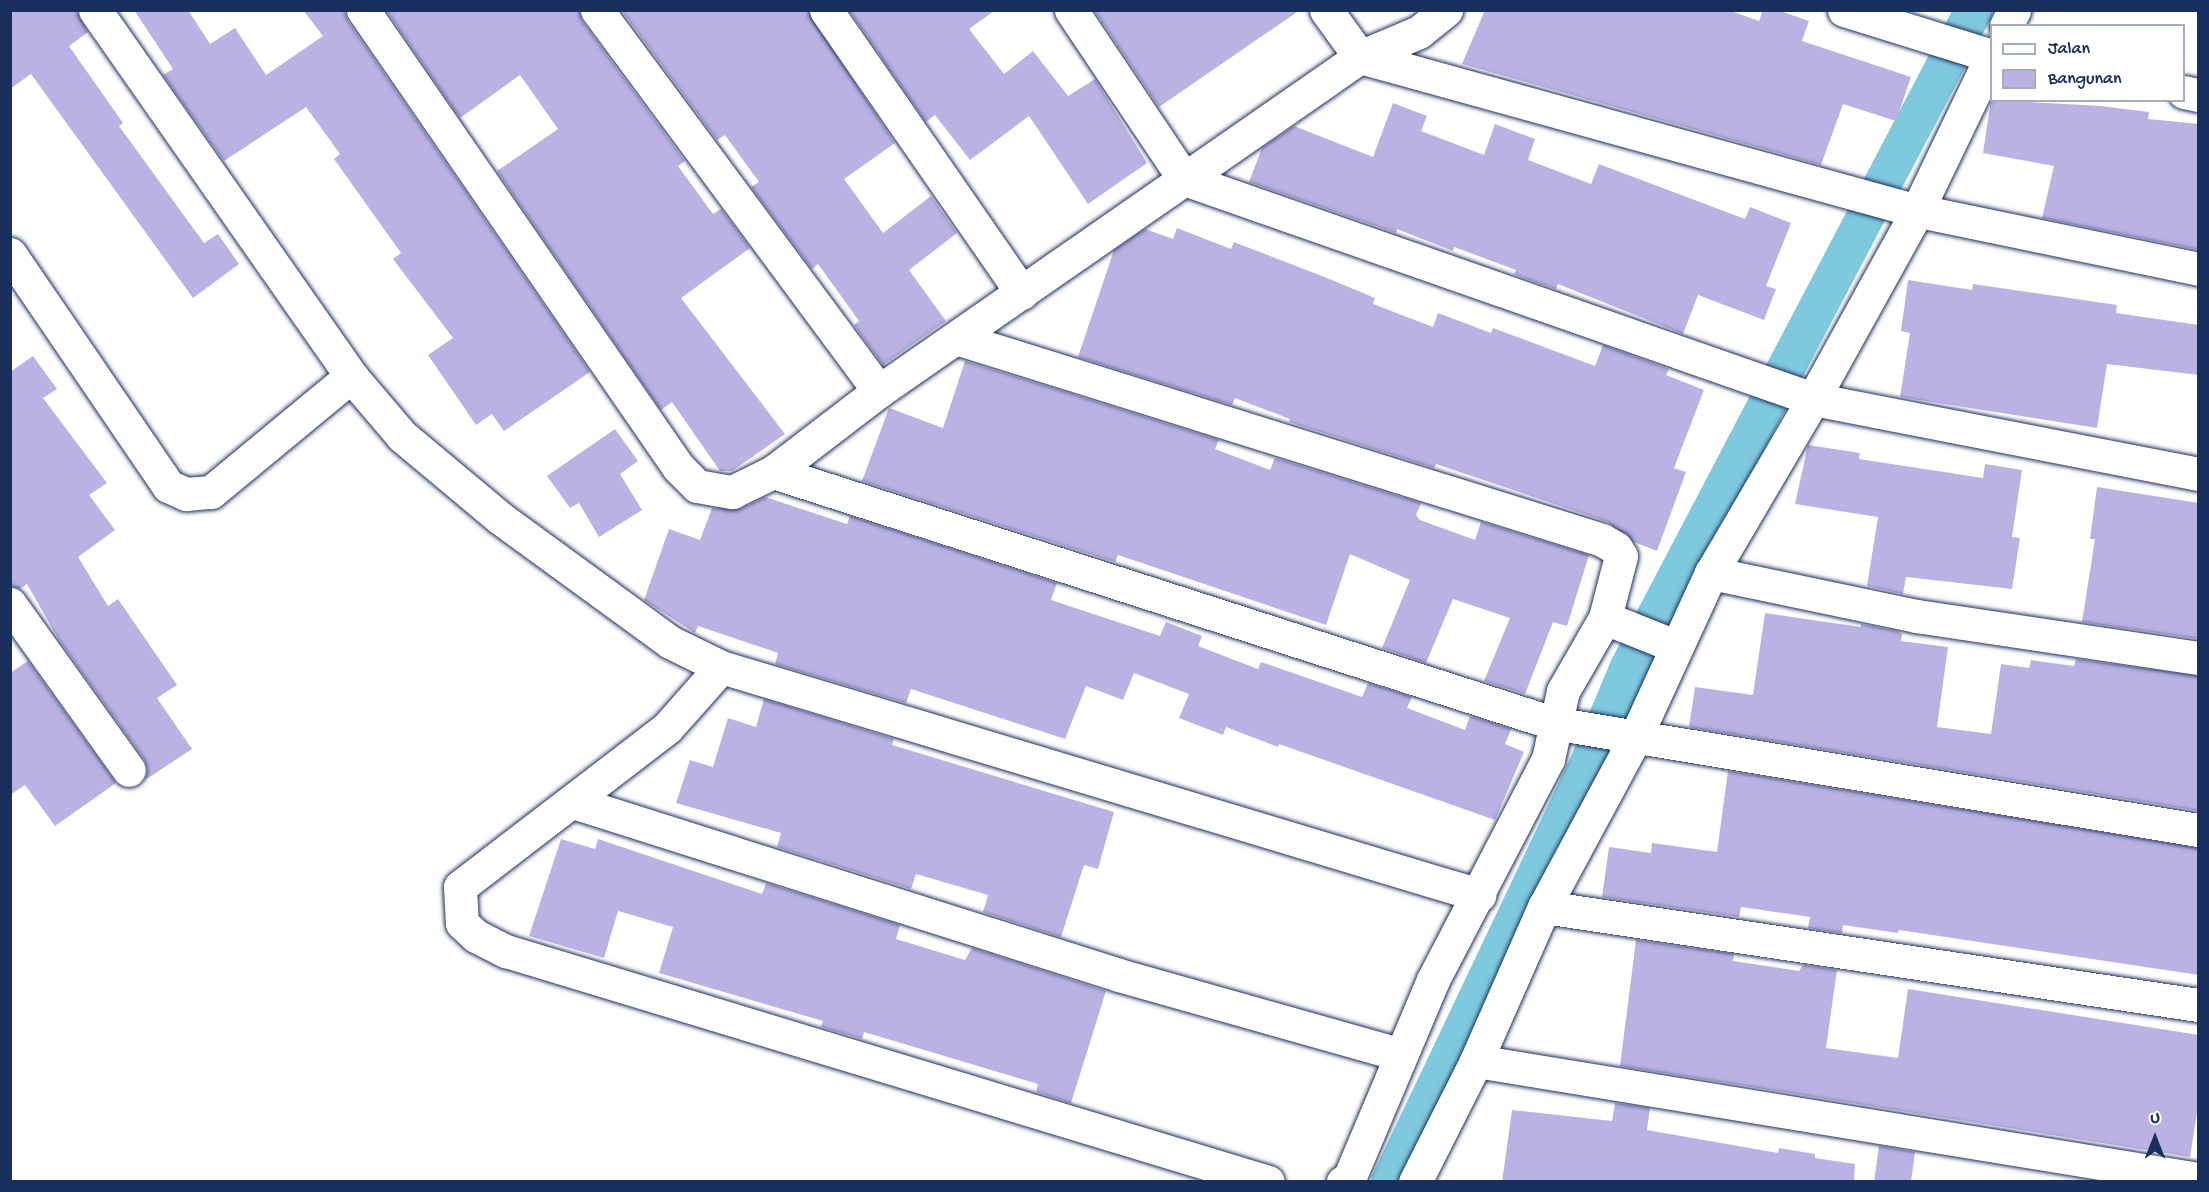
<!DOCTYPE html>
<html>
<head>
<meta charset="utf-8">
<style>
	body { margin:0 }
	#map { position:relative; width:2209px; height:1192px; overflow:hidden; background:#fff; font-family:"Gochi Hand",sans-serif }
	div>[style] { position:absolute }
	.canal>* { height:38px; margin:-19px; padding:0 19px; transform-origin:19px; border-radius:19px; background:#7fc9df }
	.building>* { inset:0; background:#bab2e3 }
	.roads { filter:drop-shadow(0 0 2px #1b2f5e) drop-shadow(0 0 2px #1b2f5e) }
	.minor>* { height:33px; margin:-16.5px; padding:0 16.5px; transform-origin:16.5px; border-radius:16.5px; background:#fff }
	span { translate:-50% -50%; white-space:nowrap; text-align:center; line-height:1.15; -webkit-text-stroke:6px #fff; paint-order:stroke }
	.frame { position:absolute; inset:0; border:12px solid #1b2f5e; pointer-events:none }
	.legend { position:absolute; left:1990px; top:24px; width:195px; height:78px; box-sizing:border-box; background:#fff; border:2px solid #a4acbf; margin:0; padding:8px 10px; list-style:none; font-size:18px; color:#1b2f5e }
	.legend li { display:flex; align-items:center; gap:12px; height:30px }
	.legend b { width:30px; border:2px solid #a4acbf }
	.north { position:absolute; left:2125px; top:1108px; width:60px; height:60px; -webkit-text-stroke:4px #fff; paint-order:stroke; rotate:0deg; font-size:16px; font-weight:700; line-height:24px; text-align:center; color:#1b2f5e }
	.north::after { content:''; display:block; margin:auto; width:21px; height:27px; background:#1b2f5e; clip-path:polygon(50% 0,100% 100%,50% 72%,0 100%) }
</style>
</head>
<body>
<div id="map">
	<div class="canal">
		<div style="left:1390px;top:1182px;width:459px;rotate:-64.6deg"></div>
		<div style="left:1587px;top:767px;width:108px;rotate:-67.2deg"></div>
		<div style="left:1629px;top:667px;width:742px;rotate:-62.3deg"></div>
	</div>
	<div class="building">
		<div style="clip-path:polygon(10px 10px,76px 10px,88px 32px,69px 46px,123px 123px,119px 126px,204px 243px,218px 234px,239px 264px,193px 298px,31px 74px,10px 89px)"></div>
		<div style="clip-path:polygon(134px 10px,188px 10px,210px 44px,235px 28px,266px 75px,323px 36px,303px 10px,344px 10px,348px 21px,590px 372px,504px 431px,492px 414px,476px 425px,428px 355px,453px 338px,393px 259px,401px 253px,334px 159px,340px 154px,306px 107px,224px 161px,163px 75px,173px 69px)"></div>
		<div style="clip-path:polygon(386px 10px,579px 10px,582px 21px,685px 161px,678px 166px,713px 214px,721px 209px,750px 248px,681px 298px,785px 434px,732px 471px,720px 471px,672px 402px,661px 410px,497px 171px,558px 129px,520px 75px,460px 118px)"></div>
		<div style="clip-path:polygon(621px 10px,807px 10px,895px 143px,844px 179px,883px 233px,931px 196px,957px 233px,909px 270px,946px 321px,883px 365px,854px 325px,859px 321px,818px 264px,812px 269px,751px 187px,759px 182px,725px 135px,717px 140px)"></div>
		<div style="clip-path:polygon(849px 10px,994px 11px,969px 29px,1004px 74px,1033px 51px,1068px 96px,1095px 79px,1147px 163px,1088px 204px,1029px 116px,970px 160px,935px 115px,926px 122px)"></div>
		<div style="clip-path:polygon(1094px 10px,1300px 10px,1159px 107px)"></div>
		<div style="clip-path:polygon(1485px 10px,1728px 10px,1759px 21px,1763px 10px,1777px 10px,1809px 21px,1802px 41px,1911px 77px,1896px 121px,1843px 104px,1821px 165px,1462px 64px)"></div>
		<div style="clip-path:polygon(1991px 100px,2101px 106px,2149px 112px,2148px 119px,2199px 124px,2199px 250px,2042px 218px,2054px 166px,1983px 153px)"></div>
		<div style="clip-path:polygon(1393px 103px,1427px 116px,1421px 131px,1484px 155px,1495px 124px,1535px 139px,1528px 160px,1591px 184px,1599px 164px,1745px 219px,1750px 207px,1791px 223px,1766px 286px,1776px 289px,1764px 320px,1698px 295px,1683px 334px,1558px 284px,1556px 289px,1532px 281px,1514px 274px,1516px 270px,1454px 247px,1453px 251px,1397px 229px,1396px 233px,1249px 182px,1262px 148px,1294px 126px,1373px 157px)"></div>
		<div style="clip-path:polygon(1177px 228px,1231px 249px,1234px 242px,1327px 278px,1375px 298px,1373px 304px,1433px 327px,1438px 313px,1491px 333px,1493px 328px,1595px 366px,1603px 345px,1669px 369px,1666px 375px,1704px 390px,1674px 468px,1686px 472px,1657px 551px,1634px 542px,1608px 522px,1436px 464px,1434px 468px,1289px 422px,1290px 419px,1235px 398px,1232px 405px,1078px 357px,1114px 250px,1145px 229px,1173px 239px)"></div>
		<div style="clip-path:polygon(1908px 280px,1972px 290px,1973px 284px,2117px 305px,2116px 313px,2199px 325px,2199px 375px,2107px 364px,2097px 428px,1900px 397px,1910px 333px,1901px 331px)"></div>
		<div style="clip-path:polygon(33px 356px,57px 389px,43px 398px,107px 483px,89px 495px,115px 530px,78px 557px,108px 606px,118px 599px,177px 685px,157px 698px,192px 749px,145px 780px,148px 769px,144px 759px,59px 640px,27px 584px,20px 589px,10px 586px,10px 372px)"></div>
		<div style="clip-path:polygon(965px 361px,1219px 440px,1215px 449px,1270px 470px,1275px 458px,1421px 503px,1416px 515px,1420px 520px,1475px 540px,1481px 522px,1589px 555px,1567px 626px,1553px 622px,1525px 694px,1484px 681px,1510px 618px,1453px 599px,1426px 663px,1382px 648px,1410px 580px,1350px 554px,1326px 625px,1118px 555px,1115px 562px,862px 481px,889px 408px,943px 428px)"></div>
		<div style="clip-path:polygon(615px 429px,638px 461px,620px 474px,642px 510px,599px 537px,579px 503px,570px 508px,547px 476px)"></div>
		<div style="clip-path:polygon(1808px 445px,1860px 453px,1859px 459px,1983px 478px,1985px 464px,2022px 470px,2012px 537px,2020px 538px,2012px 589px,1906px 577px,1903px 594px,1867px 586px,1878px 517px,1795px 504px)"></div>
		<div style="clip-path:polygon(2097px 487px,2199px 503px,2199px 639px,2082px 622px,2095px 539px,2090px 539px)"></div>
		<div style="clip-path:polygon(765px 497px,847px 524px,850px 516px,1057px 583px,1051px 600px,1160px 636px,1166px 622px,1202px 636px,1198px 646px,1258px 669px,1261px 662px,1362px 697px,1368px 683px,1412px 697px,1407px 708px,1465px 730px,1470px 716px,1511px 729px,1505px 744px,1524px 752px,1495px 820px,1279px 744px,1278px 747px,1226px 727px,1223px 735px,1179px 718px,1189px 694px,1134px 673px,1123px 700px,1086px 686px,1065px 739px,911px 689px,906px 703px,775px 664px,778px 653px,698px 626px,695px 633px,644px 600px,669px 529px,700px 540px,712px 508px,740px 509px)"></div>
		<div style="clip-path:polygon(1765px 613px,1861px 627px,1861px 624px,1897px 631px,1902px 634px,1901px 641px,1948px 647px,1937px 727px,1991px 734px,2001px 664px,2029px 668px,2031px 660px,2074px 666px,2076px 659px,2199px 676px,2199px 811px,1689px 727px,1695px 687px,1753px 695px)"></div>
		<div style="clip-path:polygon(28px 661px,116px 783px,55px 826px,25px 785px,10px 795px,10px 673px)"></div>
		<div style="clip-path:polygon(764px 699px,894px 739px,892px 745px,1114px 812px,1098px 869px,1084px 865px,1061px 937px,983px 912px,988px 895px,916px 874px,911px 889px,777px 847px,781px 833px,676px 803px,690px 760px,713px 767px,728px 718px,756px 727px)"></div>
		<div style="clip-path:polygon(1728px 771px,2199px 848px,2199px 975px,1899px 930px,1898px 933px,1843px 925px,1842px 933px,1808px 928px,1810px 917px,1741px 907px,1739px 917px,1602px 897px,1609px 847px,1651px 853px,1652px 843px,1717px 852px)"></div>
		<div style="clip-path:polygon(561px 839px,595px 849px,598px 839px,762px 894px,766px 883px,900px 925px,896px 939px,965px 960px,972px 948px,1106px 991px,1071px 1103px,1036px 1092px,1038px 1084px,864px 1032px,862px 1039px,821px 1027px,823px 1021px,659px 973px,673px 927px,618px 911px,604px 958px,529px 936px)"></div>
		<div style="clip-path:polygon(1636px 940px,1734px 954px,1733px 961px,1799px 971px,1803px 965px,1837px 970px,1826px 1048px,1898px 1058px,1908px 989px,2199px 1035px,2199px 1100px,2190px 1157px,1620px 1066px)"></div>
		<div style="clip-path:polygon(1615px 1103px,1650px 1108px,1647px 1130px,1778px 1153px,1779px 1148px,1815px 1154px,1815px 1158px,1855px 1164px,1854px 1182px,1502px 1182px,1512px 1110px,1612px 1121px)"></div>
		<div style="clip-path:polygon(1879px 1146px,1915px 1152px,1911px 1182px,1874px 1182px)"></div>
	</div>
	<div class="roads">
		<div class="minor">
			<div style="left:95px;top:10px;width:447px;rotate:55deg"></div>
			<div style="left:351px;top:376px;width:79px;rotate:49.6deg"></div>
			<div style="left:402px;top:436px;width:128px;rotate:39.9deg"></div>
			<div style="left:500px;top:518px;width:210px;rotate:36.1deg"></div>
			<div style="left:670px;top:642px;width:57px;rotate:26.1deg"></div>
			<div style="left:721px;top:667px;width:792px;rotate:16.74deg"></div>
			<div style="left:363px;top:10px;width:555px;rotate:55.42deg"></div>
			<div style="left:678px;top:467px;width:27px;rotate:45deg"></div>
			<div style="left:697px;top:486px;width:36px;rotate:10deg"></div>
			<div style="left:732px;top:492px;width:46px;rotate:-26deg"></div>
			<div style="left:773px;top:472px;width:133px;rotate:-37.4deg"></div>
			<div style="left:879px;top:391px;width:586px;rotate:-34.78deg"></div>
			<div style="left:1360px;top:57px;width:64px;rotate:-23deg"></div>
			<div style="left:1419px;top:32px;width:35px;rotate:-39deg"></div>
			<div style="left:597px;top:10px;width:474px;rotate:53.5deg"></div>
			<div style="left:826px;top:10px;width:344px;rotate:55.3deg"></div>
			<div style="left:1071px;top:10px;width:203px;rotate:56.2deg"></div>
			<div style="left:1184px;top:179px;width:666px;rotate:19.28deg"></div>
			<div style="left:1813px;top:399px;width:392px;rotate:11deg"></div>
			<div style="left:1326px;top:10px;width:58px;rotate:54.1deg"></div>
			<div style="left:1360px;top:57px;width:575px;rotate:15.44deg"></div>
			<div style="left:1914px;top:210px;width:290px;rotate:11.7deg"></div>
			<div style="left:1844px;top:10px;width:155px;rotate:17.3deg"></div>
			<div style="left:2006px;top:26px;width:18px;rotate:-63deg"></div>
			<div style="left:2184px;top:92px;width:14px;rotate:12deg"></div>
			<div style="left:10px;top:254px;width:281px;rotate:55.7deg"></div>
			<div style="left:168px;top:486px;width:20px;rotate:24deg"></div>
			<div style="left:186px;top:494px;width:25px;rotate:-5deg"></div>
			<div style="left:211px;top:492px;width:182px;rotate:-39.6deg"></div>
			<div style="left:959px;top:339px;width:674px;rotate:17.36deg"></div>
			<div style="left:1602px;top:540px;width:16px;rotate:30deg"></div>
			<div style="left:1616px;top:548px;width:9px;rotate:58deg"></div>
			<div style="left:1621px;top:556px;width:64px;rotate:104.5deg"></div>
			<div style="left:1605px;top:618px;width:84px;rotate:119.9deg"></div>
			<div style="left:1563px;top:691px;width:70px;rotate:102.4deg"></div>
			<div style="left:1548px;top:759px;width:249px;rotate:117.5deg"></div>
			<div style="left:1433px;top:980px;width:216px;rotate:112.9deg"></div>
			<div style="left:1349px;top:1179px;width:7px;rotate:153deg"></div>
			<div style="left:773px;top:472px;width:819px;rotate:17.84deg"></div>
			<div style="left:1553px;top:723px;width:654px;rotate:9.42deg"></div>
			<div style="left:1711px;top:573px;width:210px;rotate:11.8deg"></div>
			<div style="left:1917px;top:616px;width:284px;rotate:8.5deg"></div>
			<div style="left:10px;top:604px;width:204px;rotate:54.4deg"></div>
			<div style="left:1605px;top:618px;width:75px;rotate:21.8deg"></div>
			<div style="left:721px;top:667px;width:81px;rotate:131.5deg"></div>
			<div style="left:667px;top:728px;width:261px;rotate:142.5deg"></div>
			<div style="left:460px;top:887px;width:36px;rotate:87deg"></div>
			<div style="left:462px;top:923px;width:19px;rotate:43deg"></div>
			<div style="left:476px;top:936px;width:34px;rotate:27deg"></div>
			<div style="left:506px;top:951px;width:796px;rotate:16.86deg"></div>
			<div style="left:573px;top:802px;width:573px;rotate:17.58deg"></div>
			<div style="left:1119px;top:975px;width:291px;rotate:15.8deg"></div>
			<div style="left:1544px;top:907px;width:661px;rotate:8.52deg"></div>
			<div style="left:1476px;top:1061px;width:732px;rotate:9.28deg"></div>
			<div style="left:1415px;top:1182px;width:136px;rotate:-63.2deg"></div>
			<div style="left:1476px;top:1061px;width:168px;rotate:-66.2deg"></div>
			<div style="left:1544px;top:907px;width:192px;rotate:-61.7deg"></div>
			<div style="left:1635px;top:738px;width:182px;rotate:-65.3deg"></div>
			<div style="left:1711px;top:573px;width:202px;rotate:-59.6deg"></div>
			<div style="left:1813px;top:399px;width:215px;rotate:-61deg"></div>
			<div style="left:1917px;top:211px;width:173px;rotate:-64.3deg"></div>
		</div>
	</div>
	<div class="frame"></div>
	<ul class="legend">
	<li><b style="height:8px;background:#fff"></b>Jalan</li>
	<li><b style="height:16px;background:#bab2e3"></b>Bangunan</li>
	</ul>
	<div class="north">U</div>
</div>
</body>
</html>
